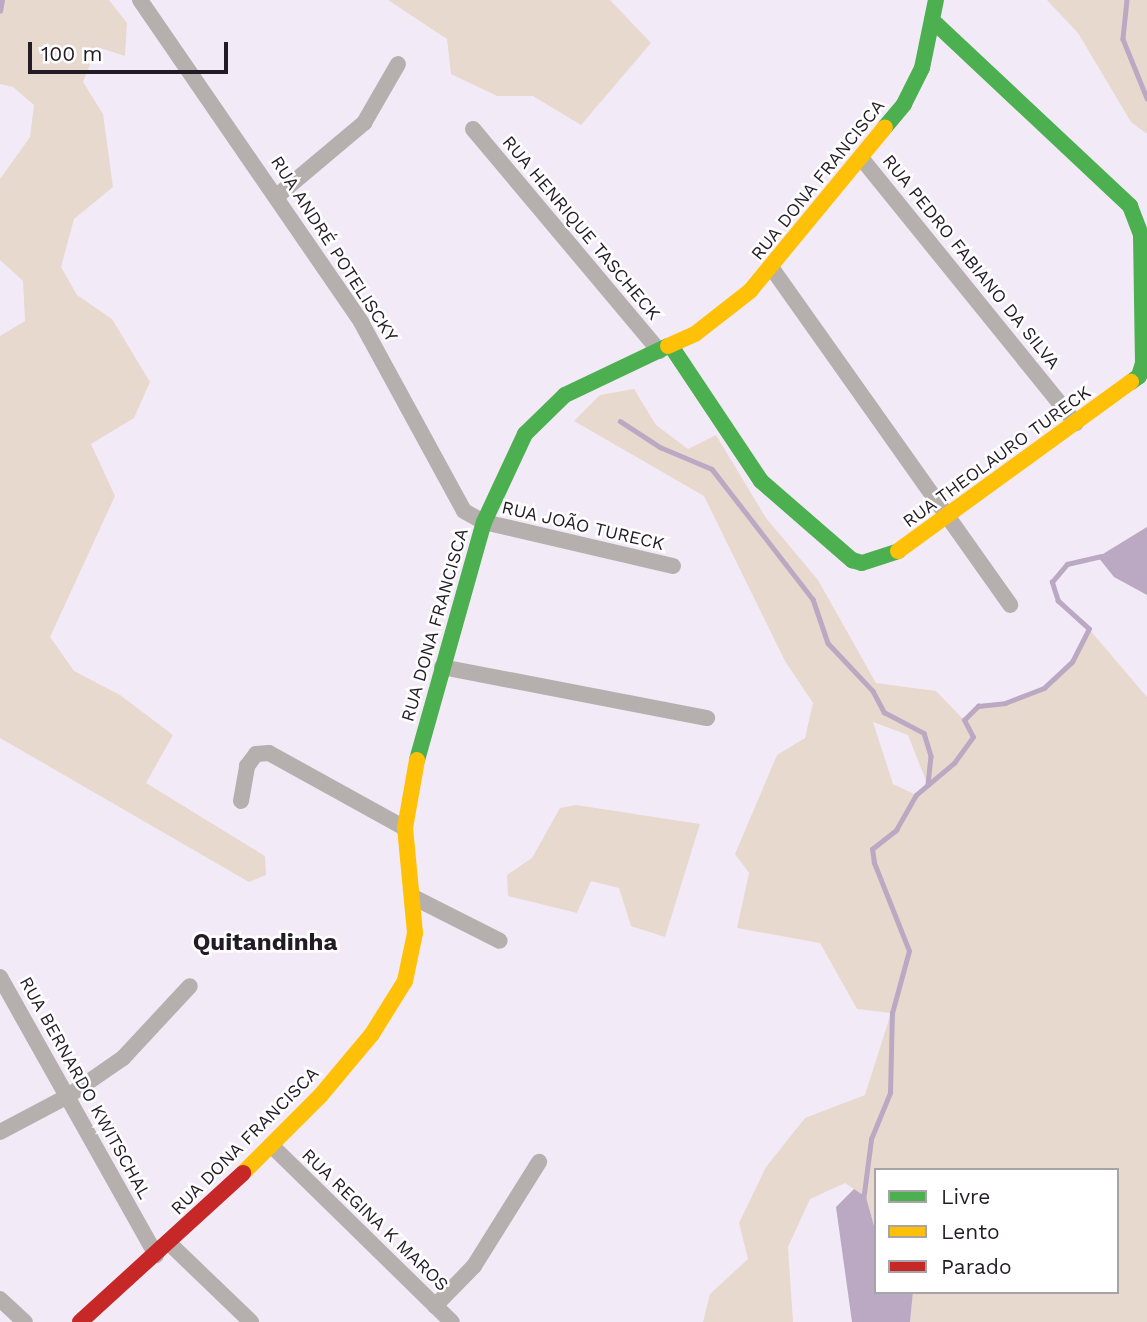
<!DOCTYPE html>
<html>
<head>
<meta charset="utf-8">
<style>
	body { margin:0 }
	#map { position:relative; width:1147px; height:1322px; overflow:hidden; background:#f3eaf7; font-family:"Work Sans",sans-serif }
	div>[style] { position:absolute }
	.green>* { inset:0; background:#e8d9ce }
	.water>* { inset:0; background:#bba8c3 }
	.stream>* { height:4.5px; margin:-2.25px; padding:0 2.25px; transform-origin:2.25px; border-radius:2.25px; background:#bba8c3 }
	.street>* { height:16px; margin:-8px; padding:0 8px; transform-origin:8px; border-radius:8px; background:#b5b0ad }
	.fast>* { height:16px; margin:-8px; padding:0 8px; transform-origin:8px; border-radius:8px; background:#4caf50 }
	.slow>* { height:16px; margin:-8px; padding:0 8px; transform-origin:8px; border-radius:8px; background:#ffc107 }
	.jam>* { height:16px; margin:-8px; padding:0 8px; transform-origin:8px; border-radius:8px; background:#c62828 }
	span { translate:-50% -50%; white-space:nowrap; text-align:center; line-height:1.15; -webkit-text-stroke:5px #fff; paint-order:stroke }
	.street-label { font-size:18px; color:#231c26 }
	.district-label { font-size:24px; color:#231c26; font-weight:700 }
	.legend { position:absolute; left:874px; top:1168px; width:245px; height:126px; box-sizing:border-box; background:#fff; border:2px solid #a7a4a8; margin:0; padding:9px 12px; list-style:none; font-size:21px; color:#231c26 }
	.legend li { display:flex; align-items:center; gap:14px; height:35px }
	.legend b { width:35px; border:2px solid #a7a4a8 }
	.scale { position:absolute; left:28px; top:42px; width:200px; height:32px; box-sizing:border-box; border:4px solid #231c26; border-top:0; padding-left:9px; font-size:21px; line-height:24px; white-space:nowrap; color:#231c26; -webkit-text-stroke:5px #fff; paint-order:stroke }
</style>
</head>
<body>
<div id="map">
	<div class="green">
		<div style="clip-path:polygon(0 0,109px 0,127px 23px,125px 56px,97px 47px,83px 82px,103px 114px,113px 187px,74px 219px,61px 267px,77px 295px,112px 319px,150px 382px,134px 418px,91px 444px,115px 496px,50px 637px,74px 671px,120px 695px,173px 735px,146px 783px,265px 856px,266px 875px,249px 882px,0 738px,0 336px,25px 321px,23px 281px,0 260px,0 179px,30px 137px,34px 105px,13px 87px,0 84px)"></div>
		<div style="clip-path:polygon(388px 0,610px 0,651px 43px,581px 125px,533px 96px,497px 96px,451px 74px,447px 39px)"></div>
		<div style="clip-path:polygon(1047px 0,1147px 0,1147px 134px,1131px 122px,1078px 33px)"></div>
		<div style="clip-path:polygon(evenodd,634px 389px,656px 425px,688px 449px,716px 435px,766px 518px,818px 580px,876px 683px,936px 691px,964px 720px,978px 706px,1005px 703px,1044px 688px,1072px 662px,1089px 629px,1147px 697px,1147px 1322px,910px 1322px,913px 1292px,1117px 1292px,1117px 1170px,876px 1170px,876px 1233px,866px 1197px,845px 1183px,810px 1199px,788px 1247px,793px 1322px,703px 1322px,710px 1294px,748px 1259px,739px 1223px,766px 1167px,805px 1118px,865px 1095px,891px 1013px,857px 1009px,820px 943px,737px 928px,749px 873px,735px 854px,777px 755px,805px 738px,813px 703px,785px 661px,704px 496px,574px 421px,600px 395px,634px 389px,873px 722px,908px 735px,928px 786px,916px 795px,893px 784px,873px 722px)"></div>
		<div style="clip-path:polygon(576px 805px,700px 824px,665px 937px,631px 926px,619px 888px,591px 881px,577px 913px,508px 896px,507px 875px,532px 858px,560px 808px)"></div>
	</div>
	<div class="water">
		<div style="clip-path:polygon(1147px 527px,1147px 595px,1114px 577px,1098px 557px)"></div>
		<div style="clip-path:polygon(854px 1189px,866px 1197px,876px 1233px,876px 1292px,913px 1292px,910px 1322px,852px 1322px,836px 1207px)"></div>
	</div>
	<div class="stream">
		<div style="left:1127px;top:0;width:39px;rotate:96deg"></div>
		<div style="left:1123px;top:39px;width:64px;rotate:67.9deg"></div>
		<div style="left:0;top:11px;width:11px;rotate:-80deg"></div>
		<div style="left:620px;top:421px;width:48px;rotate:33deg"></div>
		<div style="left:660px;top:447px;width:56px;rotate:22.9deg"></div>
		<div style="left:712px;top:469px;width:165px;rotate:52.2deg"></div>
		<div style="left:813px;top:599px;width:46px;rotate:71.2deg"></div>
		<div style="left:828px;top:643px;width:66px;rotate:46.8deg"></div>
		<div style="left:873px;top:691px;width:24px;rotate:62deg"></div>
		<div style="left:884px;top:712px;width:45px;rotate:27.7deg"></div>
		<div style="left:924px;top:733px;width:24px;rotate:73deg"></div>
		<div style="left:931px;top:756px;width:29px;rotate:96deg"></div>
		<div style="left:863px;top:1201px;width:63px;rotate:-82.6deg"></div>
		<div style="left:871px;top:1139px;width:50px;rotate:-67.6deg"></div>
		<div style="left:890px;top:1093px;width:80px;rotate:-88.6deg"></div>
		<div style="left:892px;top:1013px;width:64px;rotate:-74.7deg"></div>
		<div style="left:909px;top:951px;width:95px;rotate:-111.7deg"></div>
		<div style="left:874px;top:863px;width:14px;rotate:-98deg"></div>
		<div style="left:872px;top:849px;width:31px;rotate:-38deg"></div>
		<div style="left:896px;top:830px;width:40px;rotate:-60.3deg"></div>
		<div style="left:916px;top:795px;width:50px;rotate:-40.1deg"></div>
		<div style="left:954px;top:763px;width:32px;rotate:-54deg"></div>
		<div style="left:973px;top:737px;width:19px;rotate:-118deg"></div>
		<div style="left:964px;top:720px;width:20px;rotate:-45deg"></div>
		<div style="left:978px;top:706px;width:27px;rotate:-6deg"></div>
		<div style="left:1005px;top:703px;width:42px;rotate:-21deg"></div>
		<div style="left:1044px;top:688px;width:38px;rotate:-43deg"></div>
		<div style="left:1072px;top:662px;width:37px;rotate:-63deg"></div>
		<div style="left:1089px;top:629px;width:42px;rotate:-137.9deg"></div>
		<div style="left:1058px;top:601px;width:20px;rotate:-108deg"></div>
		<div style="left:1052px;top:582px;width:23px;rotate:-50deg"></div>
		<div style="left:1067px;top:564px;width:35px;rotate:-13deg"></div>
	</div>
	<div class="street">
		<div style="left:140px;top:0;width:391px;rotate:55.5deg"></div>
		<div style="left:361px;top:322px;width:215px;rotate:61.4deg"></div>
		<div style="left:464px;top:511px;width:23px;rotate:29deg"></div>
		<div style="left:484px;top:522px;width:194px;rotate:13.1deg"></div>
		<div style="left:473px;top:129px;width:290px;rotate:50deg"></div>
		<div style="left:862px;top:159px;width:340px;rotate:51deg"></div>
		<div style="left:277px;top:196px;width:114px;rotate:-40deg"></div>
		<div style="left:364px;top:123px;width:68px;rotate:-60deg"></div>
		<div style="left:771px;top:267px;width:414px;rotate:54.7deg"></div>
		<div style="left:442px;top:667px;width:270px;rotate:10.9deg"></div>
		<div style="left:241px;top:801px;width:36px;rotate:-80deg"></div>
		<div style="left:247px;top:766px;width:15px;rotate:-53deg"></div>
		<div style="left:256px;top:754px;width:13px;rotate:-4deg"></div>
		<div style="left:269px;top:753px;width:155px;rotate:28.9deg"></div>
		<div style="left:413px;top:897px;width:97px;rotate:26.8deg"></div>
		<div style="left:0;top:977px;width:319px;rotate:60.7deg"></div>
		<div style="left:0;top:1132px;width:77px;rotate:-27.9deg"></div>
		<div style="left:68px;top:1096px;width:67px;rotate:-34.6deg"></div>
		<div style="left:123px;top:1058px;width:98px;rotate:-47.1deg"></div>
		<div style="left:271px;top:1145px;width:253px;rotate:44.4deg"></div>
		<div style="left:169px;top:1243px;width:114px;rotate:43.9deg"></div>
		<div style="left:0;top:1299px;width:34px;rotate:43deg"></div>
		<div style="left:435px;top:1306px;width:56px;rotate:-45.7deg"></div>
		<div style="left:474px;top:1266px;width:123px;rotate:-58deg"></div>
	</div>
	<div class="fast">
		<div style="left:932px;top:20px;width:272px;rotate:43.2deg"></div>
		<div style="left:1130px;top:206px;width:31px;rotate:69deg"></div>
		<div style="left:1141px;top:235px;width:128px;rotate:89.1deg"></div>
		<div style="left:1143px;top:363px;width:14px;rotate:107deg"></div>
		<div style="left:1139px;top:376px;width:10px;rotate:143deg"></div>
		<div style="left:885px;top:127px;width:30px;rotate:-50deg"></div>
		<div style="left:904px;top:104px;width:40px;rotate:-63.4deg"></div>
		<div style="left:922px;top:68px;width:69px;rotate:-78.4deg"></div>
		<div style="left:671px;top:346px;width:162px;rotate:56.3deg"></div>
		<div style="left:761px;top:481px;width:121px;rotate:41deg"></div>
		<div style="left:852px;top:560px;width:10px;rotate:17deg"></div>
		<div style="left:862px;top:563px;width:38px;rotate:-18deg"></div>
		<div style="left:417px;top:760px;width:247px;rotate:-74.3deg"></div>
		<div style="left:484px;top:522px;width:97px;rotate:-65deg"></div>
		<div style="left:525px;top:434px;width:56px;rotate:-44.3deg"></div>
		<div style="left:565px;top:395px;width:114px;rotate:-25.4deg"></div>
	</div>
	<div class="slow">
		<div style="left:668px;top:346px;width:30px;rotate:-24deg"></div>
		<div style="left:695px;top:334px;width:70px;rotate:-38deg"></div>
		<div style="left:750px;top:291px;width:212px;rotate:-50.5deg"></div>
		<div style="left:898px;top:551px;width:288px;rotate:-36deg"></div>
		<div style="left:243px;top:1173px;width:110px;rotate:-45deg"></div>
		<div style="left:321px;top:1095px;width:80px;rotate:-50.1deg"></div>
		<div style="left:372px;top:1034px;width:62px;rotate:-58.1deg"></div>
		<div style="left:405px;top:981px;width:49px;rotate:-78.2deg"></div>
		<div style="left:415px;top:933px;width:105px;rotate:-95.4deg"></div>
		<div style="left:405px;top:828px;width:69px;rotate:-80deg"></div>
	</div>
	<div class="jam">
		<div style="left:80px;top:1322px;width:221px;rotate:-42.4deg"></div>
	</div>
	<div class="street-label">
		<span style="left:818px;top:180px;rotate:-51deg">RUA DONA FRANCISCA</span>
		<span style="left:581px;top:228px;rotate:50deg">RUA HENRIQUE TASCHECK</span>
		<span style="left:334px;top:249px;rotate:57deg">RUA ANDRÉ POTELISCKY</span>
		<span style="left:971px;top:262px;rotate:51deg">RUA PEDRO FABIANO DA SILVA</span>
		<span style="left:997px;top:457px;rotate:-36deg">RUA THEOLAURO TURECK</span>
		<span style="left:583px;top:526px;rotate:13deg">RUA JOÃO TURECK</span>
		<span style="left:435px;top:625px;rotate:-74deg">RUA DONA FRANCISCA</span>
		<span style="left:85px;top:1088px;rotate:61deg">RUA BERNARDO KWITSCHAL</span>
		<span style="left:245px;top:1141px;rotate:-45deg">RUA DONA FRANCISCA</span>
		<span style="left:375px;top:1220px;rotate:44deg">RUA REGINA K MAROS</span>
	</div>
	<div class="district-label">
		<span style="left:265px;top:943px">Quitandinha</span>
	</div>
	<ul class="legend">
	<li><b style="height:9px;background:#4caf50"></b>Livre</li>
	<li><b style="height:9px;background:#ffc107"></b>Lento</li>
	<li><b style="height:9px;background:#c62828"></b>Parado</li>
	</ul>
	<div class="scale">100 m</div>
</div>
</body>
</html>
